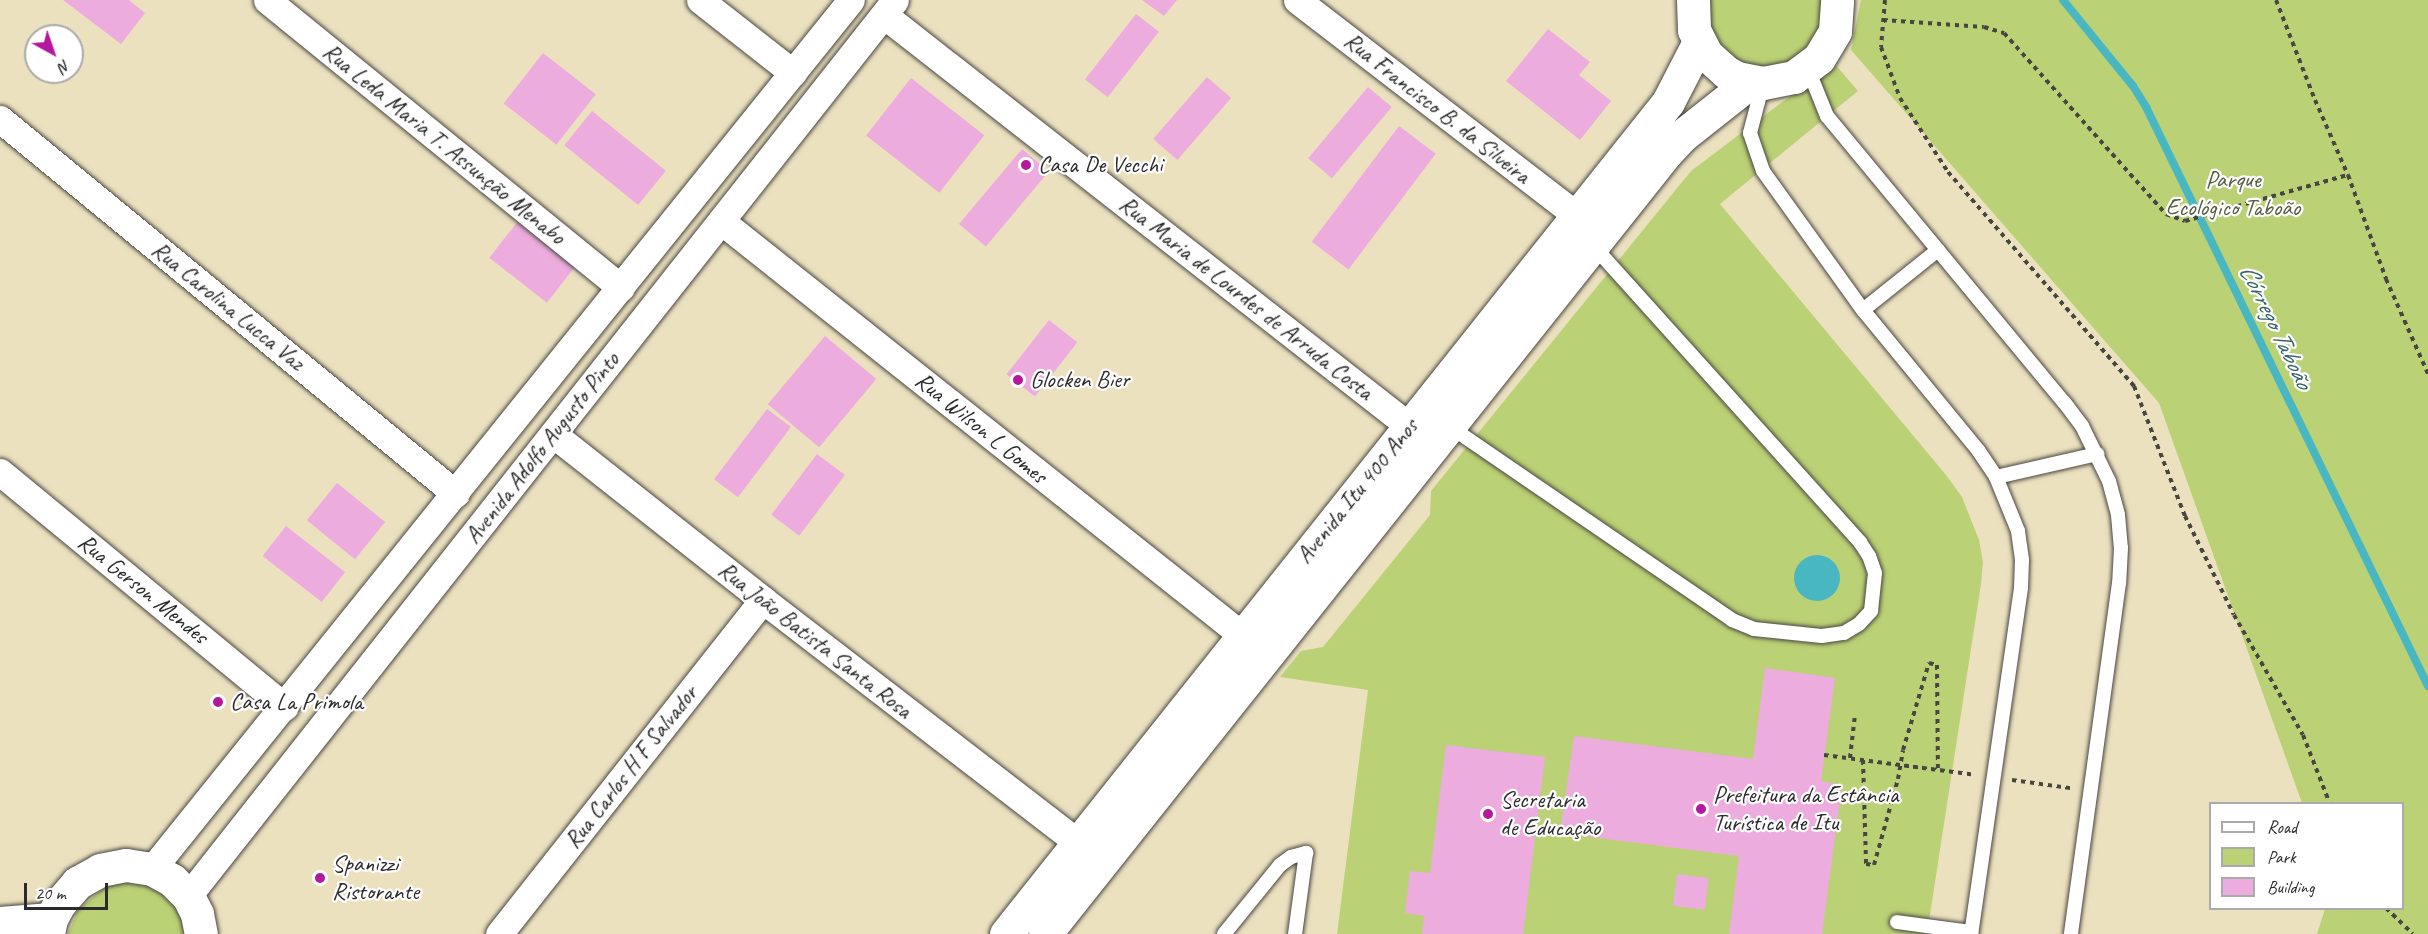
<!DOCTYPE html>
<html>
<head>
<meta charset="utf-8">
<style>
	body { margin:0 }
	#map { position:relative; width:2428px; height:934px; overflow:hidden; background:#ece1bf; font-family:Caveat,sans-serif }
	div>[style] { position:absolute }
	.green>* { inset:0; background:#bbd175 }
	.water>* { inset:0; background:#49b7c1 }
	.round { border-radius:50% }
	.stream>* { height:8px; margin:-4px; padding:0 4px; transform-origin:4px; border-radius:4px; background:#49b7c1 }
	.building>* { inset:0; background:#ecacde; transform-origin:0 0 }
	.path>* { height:4px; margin-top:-2px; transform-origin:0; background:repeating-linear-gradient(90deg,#484641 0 4.5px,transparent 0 9px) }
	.roads { filter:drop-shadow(0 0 2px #484641) drop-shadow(0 0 2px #484641) }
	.service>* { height:14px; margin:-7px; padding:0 7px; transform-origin:7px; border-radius:7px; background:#fff }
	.minor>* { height:27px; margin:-13.5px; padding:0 13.5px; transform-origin:13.5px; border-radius:13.5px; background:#fff }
	.tertiary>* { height:33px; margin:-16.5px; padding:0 16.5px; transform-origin:16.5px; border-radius:16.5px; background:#fff }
	.dots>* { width:16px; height:16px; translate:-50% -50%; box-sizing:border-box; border:3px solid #fff; border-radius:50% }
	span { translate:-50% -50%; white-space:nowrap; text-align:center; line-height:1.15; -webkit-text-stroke:4.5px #fff; paint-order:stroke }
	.street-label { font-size:24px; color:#2b2b2b }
	.poi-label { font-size:24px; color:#2b2b2b }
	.left { translate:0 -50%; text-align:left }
	.park-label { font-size:24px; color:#565d41 }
	.water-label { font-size:26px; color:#376367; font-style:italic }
	.legend { position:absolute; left:2209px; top:802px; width:195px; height:108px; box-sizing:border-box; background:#fff; border:2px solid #aaa; margin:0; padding:8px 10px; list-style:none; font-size:18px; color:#2b2b2b }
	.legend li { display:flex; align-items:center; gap:12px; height:30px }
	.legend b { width:30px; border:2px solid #aaa }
	.north { position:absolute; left:24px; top:24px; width:60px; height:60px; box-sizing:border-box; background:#fff; border:2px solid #aaa; border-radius:50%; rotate:140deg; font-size:16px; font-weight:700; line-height:24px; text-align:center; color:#2b2b2b }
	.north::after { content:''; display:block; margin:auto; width:21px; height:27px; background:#b5179e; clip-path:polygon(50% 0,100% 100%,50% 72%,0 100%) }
	.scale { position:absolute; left:24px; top:883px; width:84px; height:27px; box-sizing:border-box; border:3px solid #2b2b2b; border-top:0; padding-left:8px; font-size:18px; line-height:21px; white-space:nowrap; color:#2b2b2b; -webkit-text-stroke:4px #fff; paint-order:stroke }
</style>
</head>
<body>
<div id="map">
	<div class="green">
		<div style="clip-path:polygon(1706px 0,1824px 0,1824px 8px,1816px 40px,1787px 66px,1747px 68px,1715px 44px,1704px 6px)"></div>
		<div style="clip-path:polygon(1861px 0,2428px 0,2428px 934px,2317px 934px,2325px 909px,2402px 908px,2402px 804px,2302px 803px,2159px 403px,1851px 50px)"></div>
		<div style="clip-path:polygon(1834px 63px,1858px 91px,1720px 204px,1946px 475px,1962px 497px,1979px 540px,1983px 562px,1981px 584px,1927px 934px,1337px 934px,1368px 690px,1280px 677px,1301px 651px,1323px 647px,1430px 515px,1431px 491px,1691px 171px)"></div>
		<div style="clip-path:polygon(137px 879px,166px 890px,179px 909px,184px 924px,183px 934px,68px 934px,78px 910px,105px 887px)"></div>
	</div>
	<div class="water">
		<div class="round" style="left:1794px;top:555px;width:46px;height:46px"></div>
	</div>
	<div class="stream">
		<div style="left:2063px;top:0;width:111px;rotate:50.9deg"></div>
		<div style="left:2133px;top:86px;width:25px;rotate:58deg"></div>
		<div style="left:2146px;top:107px;width:644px;rotate:64.03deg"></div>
	</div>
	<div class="building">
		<div style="clip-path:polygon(63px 0,129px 0,145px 13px,121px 44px)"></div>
		<div style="clip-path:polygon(1142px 0,1177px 0,1164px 16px)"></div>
		<div style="left:1136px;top:14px;width:29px;height:83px;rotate:38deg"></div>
		<div style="clip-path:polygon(1548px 29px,1590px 62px,1579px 75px,1611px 101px,1580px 140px,1506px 81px)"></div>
		<div style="left:543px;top:53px;width:67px;height:64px;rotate:38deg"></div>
		<div style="left:1207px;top:77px;width:32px;height:82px;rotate:41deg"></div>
		<div style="left:911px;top:78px;width:93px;height:73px;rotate:38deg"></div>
		<div style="left:1368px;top:87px;width:31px;height:93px;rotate:40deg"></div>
		<div style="left:592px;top:111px;width:95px;height:44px;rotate:39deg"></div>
		<div style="left:1399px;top:126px;width:46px;height:145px;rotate:37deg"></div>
		<div style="left:1022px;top:149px;width:35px;height:98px;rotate:40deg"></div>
		<div style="left:522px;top:216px;width:73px;height:53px;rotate:38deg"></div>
		<div style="left:1049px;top:320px;width:36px;height:69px;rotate:38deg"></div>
		<div style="left:825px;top:336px;width:67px;height:89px;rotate:40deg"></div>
		<div style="left:767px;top:409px;width:30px;height:88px;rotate:37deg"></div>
		<div style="left:817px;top:454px;width:35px;height:76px;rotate:37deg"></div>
		<div style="left:337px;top:483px;width:62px;height:48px;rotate:39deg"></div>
		<div style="left:286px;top:526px;width:75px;height:38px;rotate:38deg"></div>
		<div style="clip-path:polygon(1765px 668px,1835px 678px,1821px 781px,1842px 785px,1822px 934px,1729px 934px,1739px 856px,1560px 833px,1574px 736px,1753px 759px)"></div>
		<div style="clip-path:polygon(1446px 745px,1545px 757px,1523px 934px,1422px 934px,1424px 916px,1405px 913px,1410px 871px,1430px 873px)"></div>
		<div style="left:1677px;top:874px;width:32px;height:32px;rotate:7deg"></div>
	</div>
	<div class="path">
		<div style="left:1885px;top:0;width:47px;rotate:94.9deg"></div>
		<div style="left:1881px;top:47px;width:54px;rotate:69.6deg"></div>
		<div style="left:1900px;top:98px;width:88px;rotate:57deg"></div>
		<div style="left:1948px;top:172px;width:284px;rotate:49deg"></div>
		<div style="left:2134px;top:386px;width:140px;rotate:68.6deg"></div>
		<div style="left:2185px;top:516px;width:110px;rotate:63.7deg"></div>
		<div style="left:2234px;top:615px;width:138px;rotate:60.1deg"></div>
		<div style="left:2303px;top:735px;width:74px;rotate:68.6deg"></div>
		<div style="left:2276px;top:0;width:107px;rotate:68.7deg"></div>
		<div style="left:2315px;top:100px;width:82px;rotate:66.3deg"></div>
		<div style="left:2348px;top:175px;width:111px;rotate:69.9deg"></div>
		<div style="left:2386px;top:279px;width:104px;rotate:66.1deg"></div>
		<div style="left:1883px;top:20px;width:101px;rotate:4deg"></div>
		<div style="left:1984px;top:27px;width:21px;rotate:17deg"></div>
		<div style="left:2004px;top:33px;width:243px;rotate:48.2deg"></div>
		<div style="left:2166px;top:214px;width:20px;rotate:20deg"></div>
		<div style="left:2185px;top:221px;width:169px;rotate:-15.8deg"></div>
		<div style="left:1824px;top:755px;width:152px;rotate:7.5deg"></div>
		<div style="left:1850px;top:758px;width:43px;rotate:-83.4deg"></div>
		<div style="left:1863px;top:760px;width:104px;rotate:88.3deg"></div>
		<div style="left:1866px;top:864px;width:8px;rotate:7deg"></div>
		<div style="left:1874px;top:865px;width:89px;rotate:-74.4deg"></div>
		<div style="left:1898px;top:779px;width:29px;rotate:-80deg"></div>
		<div style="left:1903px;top:750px;width:91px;rotate:-73.4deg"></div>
		<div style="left:1929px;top:663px;width:8px;rotate:14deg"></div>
		<div style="left:1937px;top:665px;width:105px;rotate:89.5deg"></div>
		<div style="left:2012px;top:780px;width:59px;rotate:7.9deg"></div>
		<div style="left:2386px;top:908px;width:37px;rotate:44deg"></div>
	</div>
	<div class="roads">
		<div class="service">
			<div style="left:1808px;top:69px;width:51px;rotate:68deg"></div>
			<div style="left:1827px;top:116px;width:371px;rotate:50.4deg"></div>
			<div style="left:2064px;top:402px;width:30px;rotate:53deg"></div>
			<div style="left:2082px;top:426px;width:61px;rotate:63.9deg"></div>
			<div style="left:2109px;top:481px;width:35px;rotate:75deg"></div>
			<div style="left:2118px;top:515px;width:33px;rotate:85deg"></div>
			<div style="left:2121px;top:548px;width:35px;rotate:93deg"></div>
			<div style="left:2119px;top:583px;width:354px;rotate:97.8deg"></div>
			<div style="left:1763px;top:83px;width:52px;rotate:104.6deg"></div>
			<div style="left:1750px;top:133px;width:40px;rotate:71.1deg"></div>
			<div style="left:1763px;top:171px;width:171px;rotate:54.3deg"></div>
			<div style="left:1863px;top:310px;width:181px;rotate:50.6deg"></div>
			<div style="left:1978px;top:450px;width:32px;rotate:56deg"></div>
			<div style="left:1996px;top:477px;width:58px;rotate:67.8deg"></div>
			<div style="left:2018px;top:531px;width:29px;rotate:82deg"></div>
			<div style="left:2022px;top:560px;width:28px;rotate:92deg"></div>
			<div style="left:2021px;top:588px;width:350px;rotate:98.2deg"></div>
			<div style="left:1863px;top:310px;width:96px;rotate:-38.7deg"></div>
			<div style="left:1449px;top:426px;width:343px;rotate:34.4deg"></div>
			<div style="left:1732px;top:620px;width:24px;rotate:22deg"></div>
			<div style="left:1754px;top:629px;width:68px;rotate:5.9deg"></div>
			<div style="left:1822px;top:636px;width:22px;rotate:-8deg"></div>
			<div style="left:1844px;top:633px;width:17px;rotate:-31deg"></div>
			<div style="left:1859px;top:624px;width:18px;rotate:-47deg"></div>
			<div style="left:1871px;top:611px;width:38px;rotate:-84deg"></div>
			<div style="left:1875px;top:573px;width:18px;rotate:-109deg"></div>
			<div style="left:1869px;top:556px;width:17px;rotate:-123deg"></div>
			<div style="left:1860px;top:542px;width:399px;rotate:-132deg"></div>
			<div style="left:1996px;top:477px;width:104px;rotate:-12.8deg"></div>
			<div style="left:1897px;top:922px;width:75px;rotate:7.7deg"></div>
			<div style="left:1224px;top:934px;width:89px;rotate:-50.9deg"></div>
			<div style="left:1280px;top:865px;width:14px;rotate:-36deg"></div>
			<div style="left:1291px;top:857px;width:16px;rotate:-15deg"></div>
			<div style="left:1306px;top:853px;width:82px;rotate:97.7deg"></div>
		</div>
		<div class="minor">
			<div style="left:267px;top:0;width:456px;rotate:39.1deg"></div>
			<div style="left:700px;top:0;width:118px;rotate:38.1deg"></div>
			<div style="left:1297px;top:0;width:354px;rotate:37.6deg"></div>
			<div style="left:884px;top:15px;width:667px;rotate:38.06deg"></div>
			<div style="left:0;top:119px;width:590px;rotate:39.43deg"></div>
			<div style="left:721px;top:221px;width:665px;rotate:38.47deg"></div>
			<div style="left:553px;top:434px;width:268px;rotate:38.3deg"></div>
			<div style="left:763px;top:600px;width:399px;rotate:37.6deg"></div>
			<div style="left:0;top:472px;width:369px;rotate:39.5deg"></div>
			<div style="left:152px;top:869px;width:1115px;rotate:-51.19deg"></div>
			<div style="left:188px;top:896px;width:1141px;rotate:-51.72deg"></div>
			<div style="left:499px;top:934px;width:426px;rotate:-51.7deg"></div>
		</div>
		<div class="tertiary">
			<div style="left:1693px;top:0;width:30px;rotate:88deg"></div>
			<div style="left:1694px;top:30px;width:27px;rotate:63deg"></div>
			<div style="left:1706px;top:54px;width:27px;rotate:42deg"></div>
			<div style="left:1726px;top:72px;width:13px;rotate:29deg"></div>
			<div style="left:1737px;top:78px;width:26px;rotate:11deg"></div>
			<div style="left:1763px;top:83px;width:32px;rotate:-11deg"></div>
			<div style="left:1794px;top:77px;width:31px;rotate:-37deg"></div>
			<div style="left:1819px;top:58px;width:31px;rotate:-59deg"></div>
			<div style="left:1835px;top:31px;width:31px;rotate:-86deg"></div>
			<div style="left:0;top:923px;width:51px;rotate:-4.5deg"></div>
			<div style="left:48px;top:934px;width:15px;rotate:-79deg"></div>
			<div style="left:51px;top:919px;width:17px;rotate:-62deg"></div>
			<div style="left:59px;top:904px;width:28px;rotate:-49deg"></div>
			<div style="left:77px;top:883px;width:26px;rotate:-29deg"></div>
			<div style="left:100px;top:870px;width:26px;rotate:-11deg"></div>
			<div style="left:126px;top:865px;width:26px;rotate:9deg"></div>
			<div style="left:152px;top:869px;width:23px;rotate:29deg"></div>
			<div style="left:172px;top:880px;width:23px;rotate:45deg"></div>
			<div style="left:188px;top:896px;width:20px;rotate:63deg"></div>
			<div style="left:197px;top:914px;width:20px;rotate:79deg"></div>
			<div style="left:1006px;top:934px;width:1063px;rotate:-51.49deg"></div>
			<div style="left:1668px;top:102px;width:68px;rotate:-62.7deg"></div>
			<div style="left:1045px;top:934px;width:998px;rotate:-51.51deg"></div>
			<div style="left:1666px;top:153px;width:25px;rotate:-47deg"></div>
			<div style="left:1683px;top:135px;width:85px;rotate:-38.3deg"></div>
		</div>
	</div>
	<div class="dots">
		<div style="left:1026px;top:165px;background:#b5179e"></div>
		<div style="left:1018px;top:380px;background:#b5179e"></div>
		<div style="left:218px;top:702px;background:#b5179e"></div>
		<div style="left:1701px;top:809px;background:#b5179e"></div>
		<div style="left:1488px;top:814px;background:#b5179e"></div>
		<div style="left:320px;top:878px;background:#b5179e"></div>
	</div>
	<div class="street-label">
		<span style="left:1437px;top:108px;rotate:38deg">Rua Francisco B. da Silveira</span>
		<span style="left:444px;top:144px;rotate:39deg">Rua Leda Maria T. Assunção Menabo</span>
		<span style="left:1246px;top:298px;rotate:38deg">Rua Maria de Lourdes de Arruda Costa</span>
		<span style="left:228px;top:306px;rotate:39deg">Rua Carolina Lucca Vaz</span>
		<span style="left:981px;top:428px;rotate:39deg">Rua Wilson L Gomes</span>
		<span style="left:542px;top:448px;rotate:-52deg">Avenida Adolfo Augusto Pinto</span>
		<span style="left:1357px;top:491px;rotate:-51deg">Avenida Itu 400 Anos</span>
		<span style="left:143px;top:589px;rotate:39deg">Rua Gerson Mendes</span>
		<span style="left:815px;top:640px;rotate:38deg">Rua João Batista Santa Rosa</span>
		<span style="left:631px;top:767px;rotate:-52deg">Rua Carlos H F Salvador</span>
	</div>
	<div class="poi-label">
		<span class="left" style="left:1038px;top:165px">Casa De Vecchi</span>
		<span class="left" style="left:1030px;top:380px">Glocken Bier</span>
		<span class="left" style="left:230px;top:702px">Casa La Primola</span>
		<span class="left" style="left:1713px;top:809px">Prefeitura da Estância<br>Turística de Itu</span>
		<span class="left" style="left:1500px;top:814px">Secretaria<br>de Educação</span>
		<span class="left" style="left:332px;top:878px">Spanizzi<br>Ristorante</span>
	</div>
	<div class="park-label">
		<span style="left:2233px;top:194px">Parque<br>Ecológico Taboão</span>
	</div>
	<div class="water-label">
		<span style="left:2276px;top:326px;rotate:64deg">Córrego Taboão</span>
	</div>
	<ul class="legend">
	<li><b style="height:8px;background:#fff"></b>Road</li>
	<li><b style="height:16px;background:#bbd175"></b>Park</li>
	<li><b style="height:16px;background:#ecacde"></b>Building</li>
	</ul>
	<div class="north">N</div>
	<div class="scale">20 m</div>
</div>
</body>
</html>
